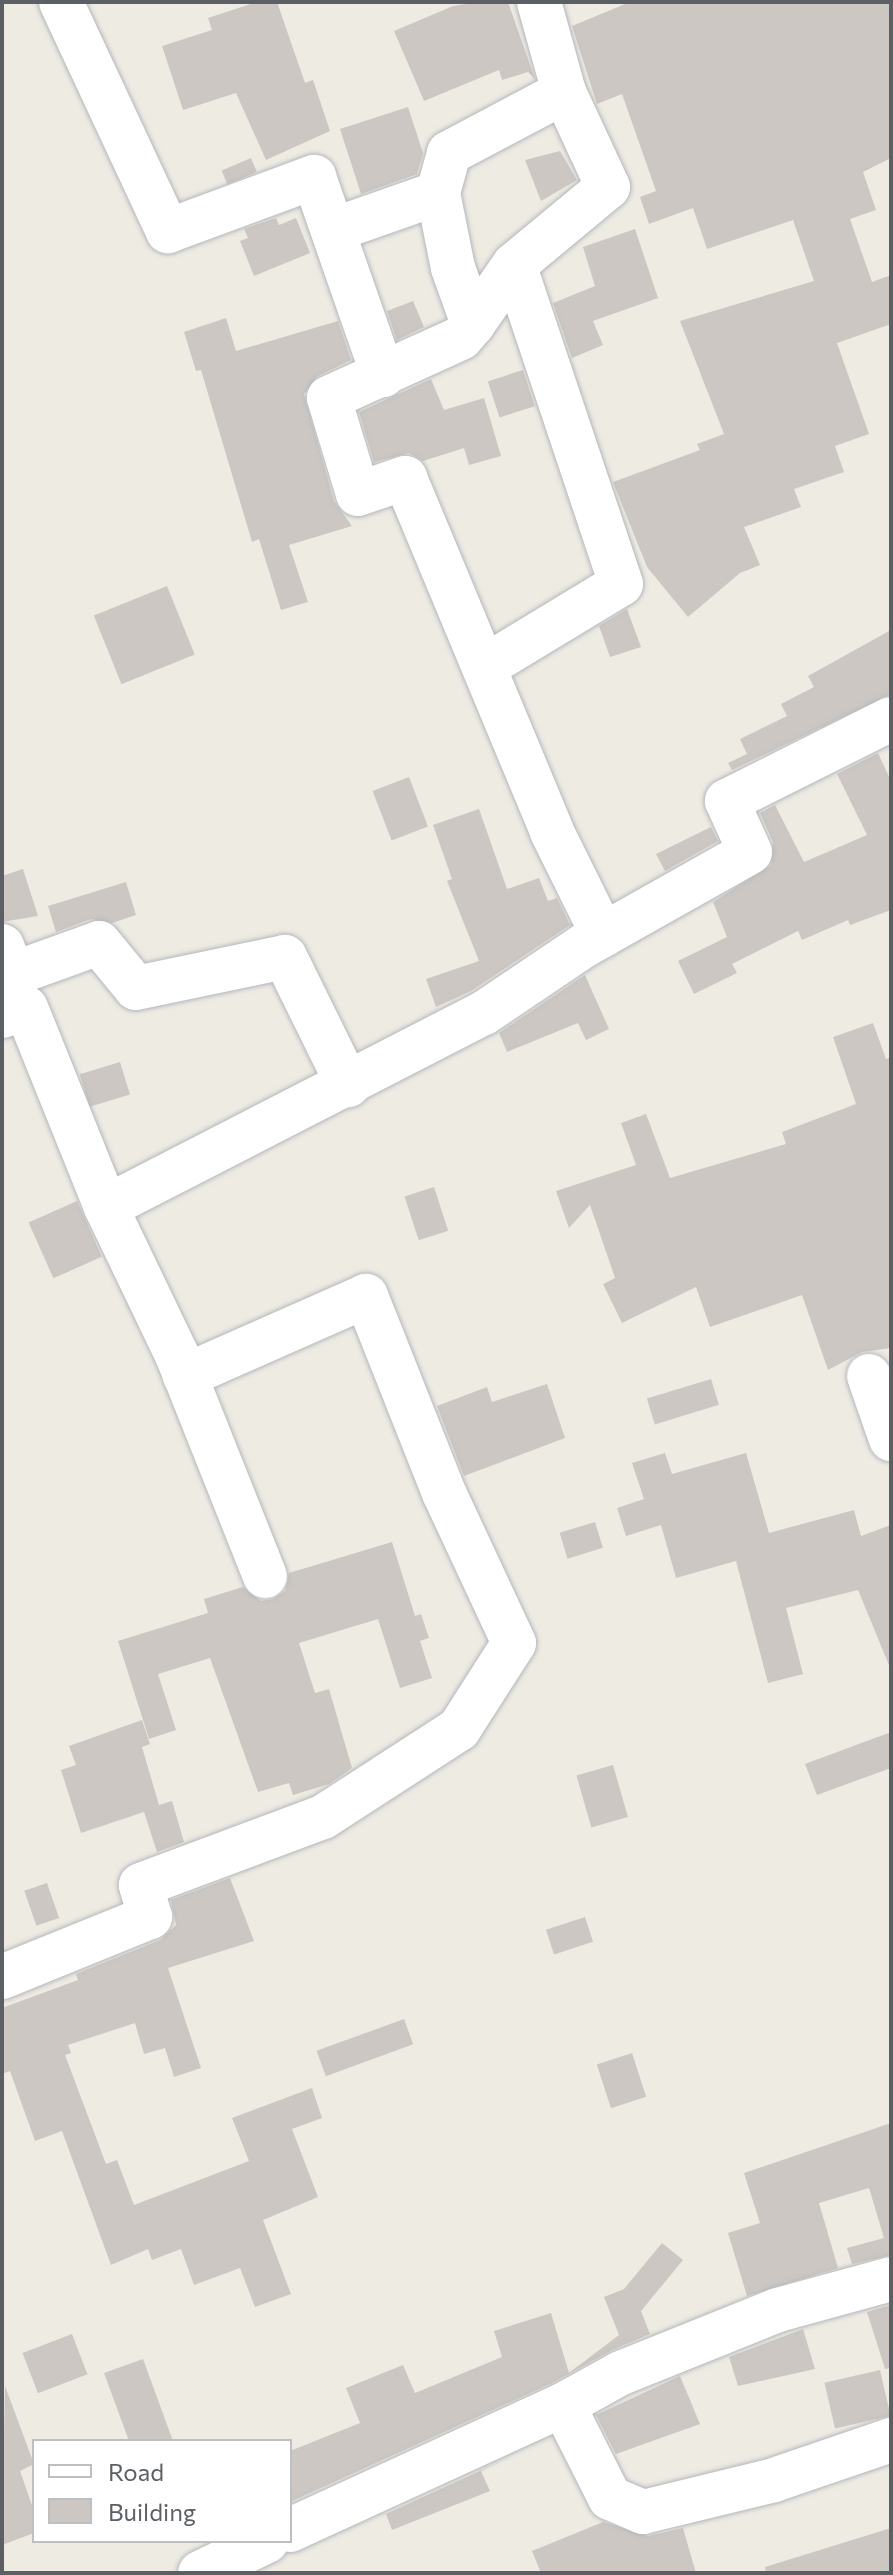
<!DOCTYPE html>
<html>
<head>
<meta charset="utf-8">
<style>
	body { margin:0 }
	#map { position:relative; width:893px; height:2575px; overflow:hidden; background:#eeebe3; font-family:Commissioner,sans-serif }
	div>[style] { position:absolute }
	.building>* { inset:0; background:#ccc7c3; transform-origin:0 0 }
	.roads { filter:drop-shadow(0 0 2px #b4b7bb) drop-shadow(0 0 2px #b4b7bb) }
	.minor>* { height:44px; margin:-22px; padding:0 22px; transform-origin:22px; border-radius:22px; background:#fff }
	span { translate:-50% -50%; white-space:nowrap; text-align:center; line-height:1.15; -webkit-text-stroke:6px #fff; paint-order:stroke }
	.frame { position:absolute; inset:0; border:4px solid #5c6064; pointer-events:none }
	.legend { position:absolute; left:32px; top:2439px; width:260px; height:104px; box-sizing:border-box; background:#fff; border:2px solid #bebfc1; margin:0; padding:10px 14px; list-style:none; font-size:24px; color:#5c6064 }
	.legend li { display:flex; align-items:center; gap:16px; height:40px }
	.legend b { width:40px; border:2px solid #bebfc1 }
</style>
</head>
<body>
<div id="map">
	<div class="building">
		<div style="clip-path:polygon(257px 2px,277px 2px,305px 83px,313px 80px,330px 131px,266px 160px,236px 93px,183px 110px,162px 46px,212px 30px,208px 18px)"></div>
		<div style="clip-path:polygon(480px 2px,508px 2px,535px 79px,528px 72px,502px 80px,499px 70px,424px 101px,394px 31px,453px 6px)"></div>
		<div style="clip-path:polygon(630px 2px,891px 2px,891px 158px,863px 172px,876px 210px,850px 219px,872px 282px,891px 275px,891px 324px,837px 343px,869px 434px,835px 446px,844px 472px,794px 489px,801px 507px,744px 527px,760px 565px,740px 573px,688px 617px,647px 567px,613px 482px,700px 450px,697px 444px,724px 434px,680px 321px,814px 281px,793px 220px,707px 249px,693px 208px,649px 224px,640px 197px,656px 191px,622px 94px,597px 104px,572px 26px)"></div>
		<div style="clip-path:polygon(408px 107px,423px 153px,417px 174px,361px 194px,340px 129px)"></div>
		<div style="clip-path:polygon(560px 151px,577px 180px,541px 201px,525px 160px)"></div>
		<div style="left:251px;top:158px;width:15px;height:32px;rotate:67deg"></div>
		<div style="clip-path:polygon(276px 218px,279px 225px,296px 218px,310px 253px,254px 276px,240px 241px,248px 238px,244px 229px)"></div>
		<div style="clip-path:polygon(635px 229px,658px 298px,593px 321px,603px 345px,572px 358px,553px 303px,595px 286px,583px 247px)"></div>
		<div style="clip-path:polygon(413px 301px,424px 327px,397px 340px,387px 311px)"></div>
		<div style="clip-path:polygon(226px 318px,236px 351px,338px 321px,351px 360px,318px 376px,304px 394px,334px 501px,352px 526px,289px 545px,308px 602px,281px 610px,259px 539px,252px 542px,201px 370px,196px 371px,184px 332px)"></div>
		<div style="left:523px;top:370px;width:38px;height:37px;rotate:72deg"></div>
		<div style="clip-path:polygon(431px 379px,444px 410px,484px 398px,501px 456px,469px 465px,464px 448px,423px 461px,409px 453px,374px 462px,359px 412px)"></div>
		<div style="left:167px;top:586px;width:74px;height:79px;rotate:68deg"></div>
		<div style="clip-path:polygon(627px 609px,641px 647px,610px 657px,599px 626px)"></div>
		<div style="clip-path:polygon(891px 630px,891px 694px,732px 770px,728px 763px,747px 754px,740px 739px,787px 716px,781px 704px,814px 687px,808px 676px)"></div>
		<div style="clip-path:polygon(878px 753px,891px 781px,891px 910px,850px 925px,848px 920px,802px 940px,798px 931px,732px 964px,737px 973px,694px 994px,678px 961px,727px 937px,713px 902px,771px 865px,773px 842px,760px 813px,775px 805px,804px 862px,867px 835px,837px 774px)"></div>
		<div style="left:409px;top:777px;width:53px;height:39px;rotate:69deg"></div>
		<div style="clip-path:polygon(479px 809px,507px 889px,539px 878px,548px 901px,557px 898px,570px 925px,471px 991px,436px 1007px,426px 979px,479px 961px,447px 881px,452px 879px,433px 825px)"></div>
		<div style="clip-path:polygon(711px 827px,718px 841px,665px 871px,656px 854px)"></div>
		<div style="clip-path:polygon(23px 869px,38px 916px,2px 922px,2px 876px)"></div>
		<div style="clip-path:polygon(126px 882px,136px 915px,112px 923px,91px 919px,56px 932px,48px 906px)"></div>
		<div style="clip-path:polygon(585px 975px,609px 1029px,586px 1040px,578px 1023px,507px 1052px,499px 1033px)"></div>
		<div style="clip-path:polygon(873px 1023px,886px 1059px,891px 1057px,891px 1348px,862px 1352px,828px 1370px,802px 1295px,710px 1327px,696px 1287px,622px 1323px,603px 1284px,615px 1278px,590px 1205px,569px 1228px,556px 1191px,636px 1165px,621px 1123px,646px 1114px,670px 1178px,786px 1144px,782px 1132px,856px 1104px,833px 1037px)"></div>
		<div style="left:120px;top:1062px;width:34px;height:42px;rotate:73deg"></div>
		<div style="left:434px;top:1187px;width:46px;height:31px;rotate:72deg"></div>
		<div style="left:77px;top:1201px;width:61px;height:53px;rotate:66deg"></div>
		<div style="left:711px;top:1379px;width:27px;height:67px;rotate:73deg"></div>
		<div style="clip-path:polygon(547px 1384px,565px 1438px,464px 1476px,437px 1406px,487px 1387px,492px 1402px)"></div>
		<div style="clip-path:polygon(665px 1453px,672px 1474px,746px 1453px,769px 1533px,854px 1510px,861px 1536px,891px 1525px,891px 1670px,858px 1590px,786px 1608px,803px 1674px,768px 1683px,736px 1561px,676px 1578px,661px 1525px,626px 1536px,617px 1508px,644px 1499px,632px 1463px)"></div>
		<div style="left:595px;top:1522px;width:27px;height:37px;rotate:73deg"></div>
		<div style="clip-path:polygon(392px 1542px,415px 1616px,421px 1614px,429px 1638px,420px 1641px,432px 1678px,400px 1688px,378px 1619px,299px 1643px,315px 1693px,329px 1689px,352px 1768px,329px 1784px,293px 1795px,289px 1783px,258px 1792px,210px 1658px,158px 1674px,176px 1730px,149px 1739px,118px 1641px,208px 1613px,204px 1599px,243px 1587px,261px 1601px,273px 1599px,285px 1591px,289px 1573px)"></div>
		<div style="clip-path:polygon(142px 1720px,150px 1744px,142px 1747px,159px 1805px,172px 1801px,184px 1842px,157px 1852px,144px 1812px,81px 1833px,61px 1770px,76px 1765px,69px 1746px)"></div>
		<div style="clip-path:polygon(891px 1732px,891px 1768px,817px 1795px,805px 1764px)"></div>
		<div style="left:613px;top:1765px;width:54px;height:38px;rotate:74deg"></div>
		<div style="clip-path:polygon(230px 1878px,254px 1941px,168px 1968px,201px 2068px,174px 2077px,165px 2048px,144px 2054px,135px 2023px,68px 2045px,71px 2053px,65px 2055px,106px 2164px,117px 2160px,134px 2205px,249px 2161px,232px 2118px,312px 2088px,322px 2118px,292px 2129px,318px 2197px,263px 2220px,291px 2294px,255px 2307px,240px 2268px,194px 2285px,181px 2249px,152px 2260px,148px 2249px,111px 2265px,62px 2131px,35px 2141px,10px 2071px,2px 2074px,2px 2008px,78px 1980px,76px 1974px,160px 1940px,176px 1925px,171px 1900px)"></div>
		<div style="left:47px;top:1883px;width:37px;height:24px;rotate:71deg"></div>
		<div style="left:585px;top:1917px;width:26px;height:41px;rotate:72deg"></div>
		<div style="left:404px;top:2019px;width:27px;height:93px;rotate:70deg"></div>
		<div style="left:632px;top:2053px;width:46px;height:37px;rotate:72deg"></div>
		<div style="clip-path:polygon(891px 2123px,891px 2255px,852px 2264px,847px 2248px,884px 2238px,869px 2188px,819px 2203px,838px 2268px,747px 2296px,728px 2233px,760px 2223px,744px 2173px)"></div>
		<div style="clip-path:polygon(662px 2243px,683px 2260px,641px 2311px,650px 2334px,612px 2350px,552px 2383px,290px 2502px,290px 2451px,360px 2423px,346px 2388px,403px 2365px,415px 2393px,502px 2357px,494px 2331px,551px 2313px,569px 2373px,619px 2335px,604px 2297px,624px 2289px)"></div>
		<div style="clip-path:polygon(891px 2305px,891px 2368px,885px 2369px,867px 2312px)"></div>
		<div style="clip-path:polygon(803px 2329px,815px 2369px,738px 2386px,729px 2357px)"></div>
		<div style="left:72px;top:2334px;width:43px;height:53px;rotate:69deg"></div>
		<div style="clip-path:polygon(143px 2359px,173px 2441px,129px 2441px,104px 2373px)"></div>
		<div style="left:880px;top:2370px;width:47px;height:57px;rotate:77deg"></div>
		<div style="clip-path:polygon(680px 2376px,700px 2424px,616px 2454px,596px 2415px)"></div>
		<div style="clip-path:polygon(5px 2386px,34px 2464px,20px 2471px,34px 2511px,34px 2533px,2px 2545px)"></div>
		<div style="clip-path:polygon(506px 2459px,481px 2471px,490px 2491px,392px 2530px,386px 2514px)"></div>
		<div style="clip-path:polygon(603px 2522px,648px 2536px,683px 2528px,696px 2573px,541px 2573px,532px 2551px)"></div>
		<div style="clip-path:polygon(891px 2528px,891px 2573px,766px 2573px,765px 2567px)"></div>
	</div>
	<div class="roads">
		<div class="minor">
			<div style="left:61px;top:2px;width:253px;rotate:65deg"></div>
			<div style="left:168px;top:231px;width:156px;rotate:-20.3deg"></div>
			<div style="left:314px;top:177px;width:210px;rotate:70.8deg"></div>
			<div style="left:539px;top:2px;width:93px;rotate:74.5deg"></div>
			<div style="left:333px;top:230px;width:111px;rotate:-19.4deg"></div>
			<div style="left:473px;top:324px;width:72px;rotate:-55.2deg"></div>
			<div style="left:514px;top:265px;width:122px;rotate:-39.7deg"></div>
			<div style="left:608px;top:187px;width:105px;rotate:-114.9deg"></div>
			<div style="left:564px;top:92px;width:130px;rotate:152.1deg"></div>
			<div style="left:449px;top:153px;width:41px;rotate:105.4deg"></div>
			<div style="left:438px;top:193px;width:76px;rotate:78.7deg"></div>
			<div style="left:453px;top:268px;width:59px;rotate:70.3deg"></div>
			<div style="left:473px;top:324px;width:18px;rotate:131deg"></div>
			<div style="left:461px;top:338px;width:145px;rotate:155.6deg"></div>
			<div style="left:329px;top:398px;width:100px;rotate:73.2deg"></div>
			<div style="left:358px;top:494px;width:50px;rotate:-18.8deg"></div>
			<div style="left:405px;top:478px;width:383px;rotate:67.4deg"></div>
			<div style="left:552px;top:832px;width:115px;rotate:63.7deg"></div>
			<div style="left:484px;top:667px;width:160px;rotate:-31.2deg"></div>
			<div style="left:621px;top:584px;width:336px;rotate:-108.5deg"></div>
			<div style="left:2px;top:946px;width:30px;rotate:69deg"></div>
			<div style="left:13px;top:974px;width:91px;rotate:-19.8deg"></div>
			<div style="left:99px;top:943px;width:58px;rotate:50.6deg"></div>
			<div style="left:136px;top:988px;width:152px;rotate:-11.8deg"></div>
			<div style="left:285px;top:957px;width:143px;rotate:63.8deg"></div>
			<div style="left:2px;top:1016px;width:25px;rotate:-18deg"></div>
			<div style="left:26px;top:1008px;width:214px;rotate:68.1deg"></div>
			<div style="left:106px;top:1207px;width:425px;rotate:-27.2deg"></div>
			<div style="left:484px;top:1013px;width:122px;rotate:-34deg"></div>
			<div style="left:585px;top:945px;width:189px;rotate:-29.4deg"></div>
			<div style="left:750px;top:852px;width:56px;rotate:-114.3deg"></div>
			<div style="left:727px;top:801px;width:183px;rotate:-26.6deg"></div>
			<div style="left:106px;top:1207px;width:164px;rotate:64.4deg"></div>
			<div style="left:177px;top:1355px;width:238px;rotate:68.3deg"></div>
			<div style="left:869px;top:1376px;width:67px;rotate:70.8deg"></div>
			<div style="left:2px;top:1977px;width:160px;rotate:-22.1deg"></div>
			<div style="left:150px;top:1917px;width:33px;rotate:-106deg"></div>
			<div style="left:141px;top:1885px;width:194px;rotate:-20.5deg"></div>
			<div style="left:323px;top:1817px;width:162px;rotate:-32.9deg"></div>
			<div style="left:459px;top:1729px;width:102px;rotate:-57.4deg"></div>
			<div style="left:514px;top:1643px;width:166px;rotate:-115deg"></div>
			<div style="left:444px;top:1493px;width:212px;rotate:-111.6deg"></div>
			<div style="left:366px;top:1296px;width:198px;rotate:156.2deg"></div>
			<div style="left:563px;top:2405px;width:66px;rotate:-28.9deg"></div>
			<div style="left:621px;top:2373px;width:169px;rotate:-21.9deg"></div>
			<div style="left:778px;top:2310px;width:117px;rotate:-15.3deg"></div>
			<div style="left:290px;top:2530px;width:300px;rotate:-24.6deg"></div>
			<div style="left:563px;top:2405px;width:104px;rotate:63.2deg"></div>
			<div style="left:610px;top:2498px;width:36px;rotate:23deg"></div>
			<div style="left:643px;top:2512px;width:135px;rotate:-13.7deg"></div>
			<div style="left:774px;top:2480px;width:124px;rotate:-18.9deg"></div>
			<div style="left:200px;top:2573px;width:74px;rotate:-25.5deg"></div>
		</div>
	</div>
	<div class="frame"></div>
	<ul class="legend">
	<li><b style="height:10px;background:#fff"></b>Road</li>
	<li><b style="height:22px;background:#ccc7c3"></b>Building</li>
	</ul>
</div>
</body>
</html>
